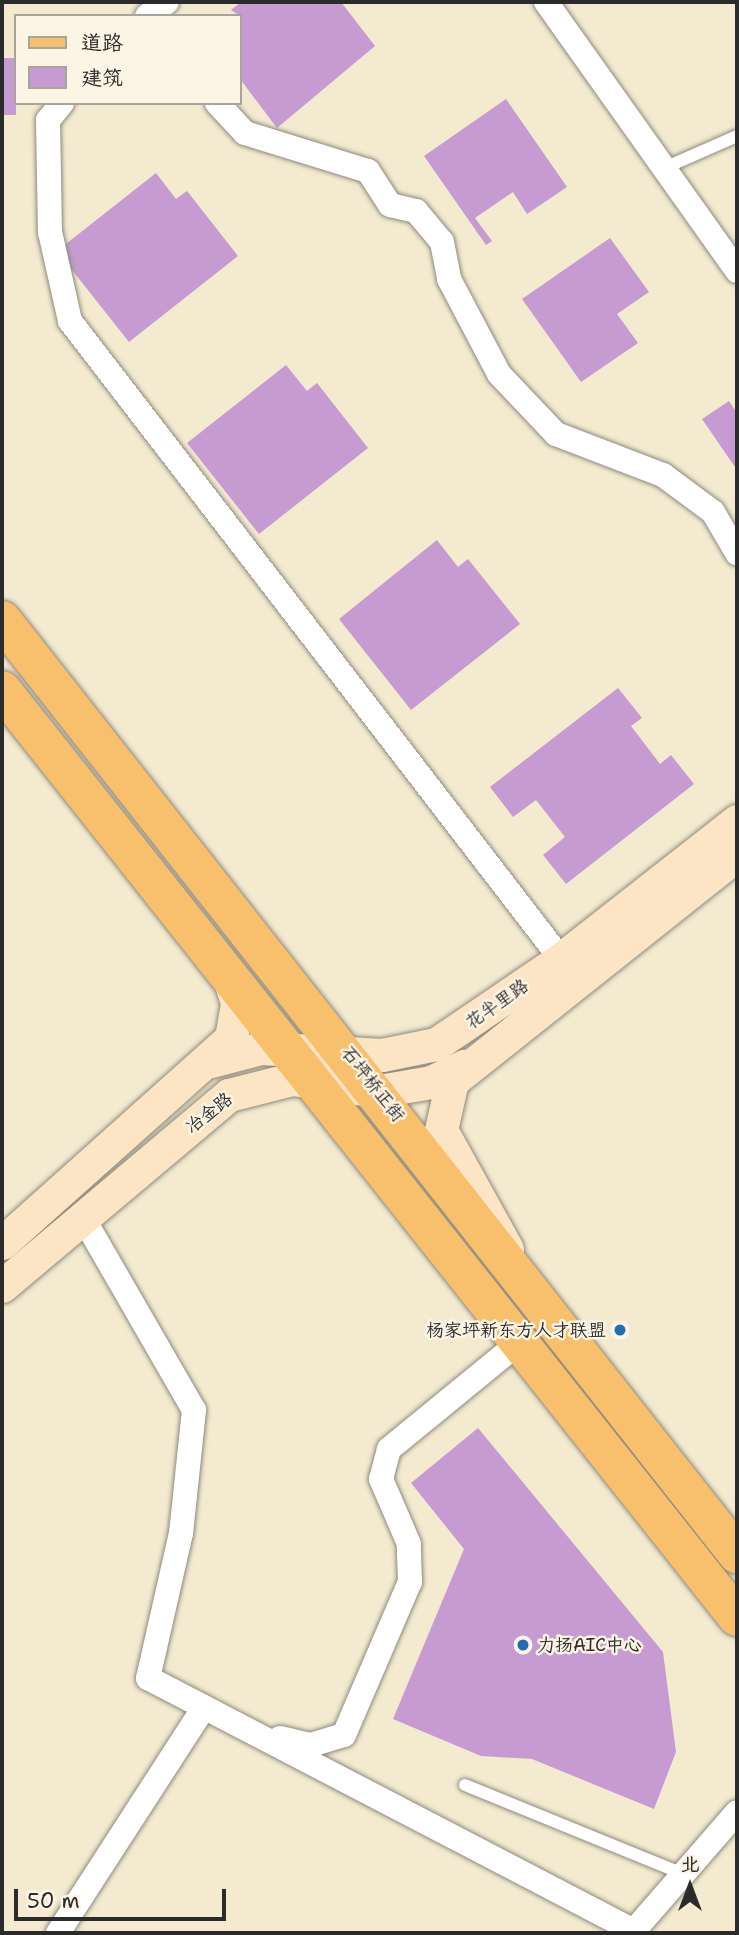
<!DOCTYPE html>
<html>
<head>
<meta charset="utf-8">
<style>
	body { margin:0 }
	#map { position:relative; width:739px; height:1935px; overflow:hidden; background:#f3ead0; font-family:"Shantell Sans","LXGW WenKai TC",sans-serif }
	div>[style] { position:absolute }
	.building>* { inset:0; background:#c69bd1; transform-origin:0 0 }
	.roads { filter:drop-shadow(0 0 2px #8f8a7e) drop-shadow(0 0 2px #8f8a7e) }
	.service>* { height:12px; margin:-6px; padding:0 6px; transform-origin:6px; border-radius:6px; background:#fff }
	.minor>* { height:24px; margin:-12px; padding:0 12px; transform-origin:12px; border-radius:12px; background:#fff }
	.secondary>* { height:33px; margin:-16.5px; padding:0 16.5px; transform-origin:16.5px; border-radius:16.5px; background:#fce5c4 }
	.primary>* { height:38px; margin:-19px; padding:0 19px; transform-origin:19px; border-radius:19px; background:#f8bf6c }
	.dots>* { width:19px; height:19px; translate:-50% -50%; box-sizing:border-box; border:4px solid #fcf5e5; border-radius:50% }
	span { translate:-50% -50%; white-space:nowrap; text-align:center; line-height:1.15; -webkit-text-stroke:5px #fcf5e5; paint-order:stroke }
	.street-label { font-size:18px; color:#2b2b2b }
	.poi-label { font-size:18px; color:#2b2b2b }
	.right { translate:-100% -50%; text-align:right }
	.left { translate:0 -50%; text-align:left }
	.frame { position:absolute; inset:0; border:4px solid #2b2b2b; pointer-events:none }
	.legend { position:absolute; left:14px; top:14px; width:228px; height:91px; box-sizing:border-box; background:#fcf5e5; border:2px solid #a8a49b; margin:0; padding:9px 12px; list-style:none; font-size:21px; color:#2b2b2b }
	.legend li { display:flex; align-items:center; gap:14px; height:35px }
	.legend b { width:35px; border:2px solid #a8a49b }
	.north { position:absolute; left:655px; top:1851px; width:70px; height:70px; -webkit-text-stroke:5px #fcf5e5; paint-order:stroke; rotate:0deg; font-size:19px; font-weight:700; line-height:28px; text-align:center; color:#2b2b2b }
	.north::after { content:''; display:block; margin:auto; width:24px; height:32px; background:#2b2b2b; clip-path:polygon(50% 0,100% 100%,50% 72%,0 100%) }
	.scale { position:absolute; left:14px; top:1889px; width:212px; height:32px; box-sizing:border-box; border:4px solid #2b2b2b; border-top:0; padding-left:9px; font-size:21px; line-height:24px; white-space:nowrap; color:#2b2b2b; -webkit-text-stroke:5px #fcf5e5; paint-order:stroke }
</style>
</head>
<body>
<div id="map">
	<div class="building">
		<div style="clip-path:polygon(241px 2px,341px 2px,375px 46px,277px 128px,240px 79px,240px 16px,231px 10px)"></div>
		<div style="left:2px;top:58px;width:14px;height:57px"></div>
		<div style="clip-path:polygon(506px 99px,567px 187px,527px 214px,513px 192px,475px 218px,492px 241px,486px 245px,424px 156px)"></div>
		<div style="clip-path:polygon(156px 173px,176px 199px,187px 191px,238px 256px,129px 342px,57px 251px)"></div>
		<div style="clip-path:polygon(610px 238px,649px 292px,617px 314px,638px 343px,581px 382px,522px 299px)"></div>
		<div style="clip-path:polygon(286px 365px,307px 391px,317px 383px,368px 448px,259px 534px,187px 443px)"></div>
		<div style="clip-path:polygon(729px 401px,737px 413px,737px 470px,702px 419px)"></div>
		<div style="clip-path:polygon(437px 540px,458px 567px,468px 559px,520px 624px,411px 710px,339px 619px)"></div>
		<div style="clip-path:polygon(618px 688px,642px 718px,631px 726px,660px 764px,671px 755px,694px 784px,566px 884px,543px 855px,565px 837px,536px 800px,513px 817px,490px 787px)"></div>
		<div style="clip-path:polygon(478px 1428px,663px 1652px,676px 1752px,654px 1809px,532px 1759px,481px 1756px,393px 1719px,464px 1549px,411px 1483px)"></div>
	</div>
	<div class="roads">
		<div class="service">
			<div style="left:662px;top:169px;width:82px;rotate:-23.7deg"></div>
			<div style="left:465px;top:1785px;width:233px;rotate:22.2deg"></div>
		</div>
		<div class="minor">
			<div style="left:546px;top:2px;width:330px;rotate:54.6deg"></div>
			<div style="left:147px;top:16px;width:24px;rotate:-35deg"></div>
			<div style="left:62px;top:103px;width:22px;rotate:129deg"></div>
			<div style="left:48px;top:120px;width:112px;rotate:89deg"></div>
			<div style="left:50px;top:232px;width:91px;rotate:77.3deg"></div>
			<div style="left:70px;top:321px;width:805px;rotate:52.42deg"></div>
			<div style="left:217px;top:103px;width:41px;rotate:47deg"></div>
			<div style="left:245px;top:133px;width:129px;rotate:17.2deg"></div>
			<div style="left:368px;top:171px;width:40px;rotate:57.1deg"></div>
			<div style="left:390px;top:205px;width:27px;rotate:13deg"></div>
			<div style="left:416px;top:211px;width:40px;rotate:50deg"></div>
			<div style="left:442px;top:242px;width:38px;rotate:79deg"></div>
			<div style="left:449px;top:279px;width:107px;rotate:62.2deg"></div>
			<div style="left:499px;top:374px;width:83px;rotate:46.5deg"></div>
			<div style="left:556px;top:434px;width:115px;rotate:21deg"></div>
			<div style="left:663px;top:475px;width:62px;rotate:36.5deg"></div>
			<div style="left:713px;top:512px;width:48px;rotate:59.7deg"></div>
			<div style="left:82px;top:1216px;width:224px;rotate:60deg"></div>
			<div style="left:194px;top:1410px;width:124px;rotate:96deg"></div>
			<div style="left:181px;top:1533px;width:149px;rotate:102.8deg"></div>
			<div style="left:148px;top:1678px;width:548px;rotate:27.5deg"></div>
			<div style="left:280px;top:1738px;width:32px;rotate:13deg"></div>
			<div style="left:311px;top:1745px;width:34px;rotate:-17deg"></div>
			<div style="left:344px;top:1735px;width:167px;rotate:-66.7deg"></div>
			<div style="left:410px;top:1582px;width:38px;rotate:-92deg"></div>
			<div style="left:409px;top:1544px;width:71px;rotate:-113.3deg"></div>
			<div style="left:381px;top:1479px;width:31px;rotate:-75deg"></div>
			<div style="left:389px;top:1449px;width:171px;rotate:-39.3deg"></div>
			<div style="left:58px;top:1933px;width:269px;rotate:-57.1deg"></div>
			<div style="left:632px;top:1933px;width:160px;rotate:-49deg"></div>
		</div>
		<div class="secondary">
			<div style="left:211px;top:1061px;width:52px;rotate:-14.6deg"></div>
			<div style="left:261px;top:1048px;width:121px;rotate:3.3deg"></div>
			<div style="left:382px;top:1055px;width:55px;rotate:-11.5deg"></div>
			<div style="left:436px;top:1044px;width:151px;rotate:-34.2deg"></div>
			<div style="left:561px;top:959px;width:224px;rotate:-38.1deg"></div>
			<div style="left:2px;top:1243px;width:307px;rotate:-41.8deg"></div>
			<div style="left:231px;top:1038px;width:36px;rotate:-80deg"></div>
			<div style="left:237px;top:1003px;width:31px;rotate:-107deg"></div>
			<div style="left:507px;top:1249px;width:136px;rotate:-119deg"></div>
			<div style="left:441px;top:1130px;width:50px;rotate:-77.3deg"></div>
			<div style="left:452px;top:1081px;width:364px;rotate:-38.5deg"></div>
			<div style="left:2px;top:1286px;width:297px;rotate:-40.1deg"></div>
			<div style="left:229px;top:1095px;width:65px;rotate:-14.3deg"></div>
			<div style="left:292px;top:1079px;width:88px;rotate:7.9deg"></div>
			<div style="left:379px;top:1091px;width:53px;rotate:-9.8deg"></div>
			<div style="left:431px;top:1082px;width:37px;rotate:-26deg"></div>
		</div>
		<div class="primary">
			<div style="left:2px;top:620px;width:1189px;rotate:51.8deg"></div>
			<div style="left:2px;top:690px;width:1183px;rotate:51.59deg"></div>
		</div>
	</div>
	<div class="dots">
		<div style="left:620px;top:1330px;background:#1f6fb2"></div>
		<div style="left:523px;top:1645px;background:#1f6fb2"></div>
	</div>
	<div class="street-label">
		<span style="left:497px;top:1004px;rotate:-35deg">花半里路</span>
		<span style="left:373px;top:1084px;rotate:52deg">石坪桥正街</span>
		<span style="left:209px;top:1113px;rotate:-38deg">冶金路</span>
	</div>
	<div class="poi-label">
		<span class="right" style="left:606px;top:1330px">杨家坪新东方人才联盟</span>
		<span class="left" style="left:537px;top:1645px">力扬AIC中心</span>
	</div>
	<div class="frame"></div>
	<ul class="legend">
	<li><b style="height:9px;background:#f8bf6c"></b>道路</li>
	<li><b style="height:19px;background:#c69bd1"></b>建筑</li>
	</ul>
	<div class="north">北</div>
	<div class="scale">50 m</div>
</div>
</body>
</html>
